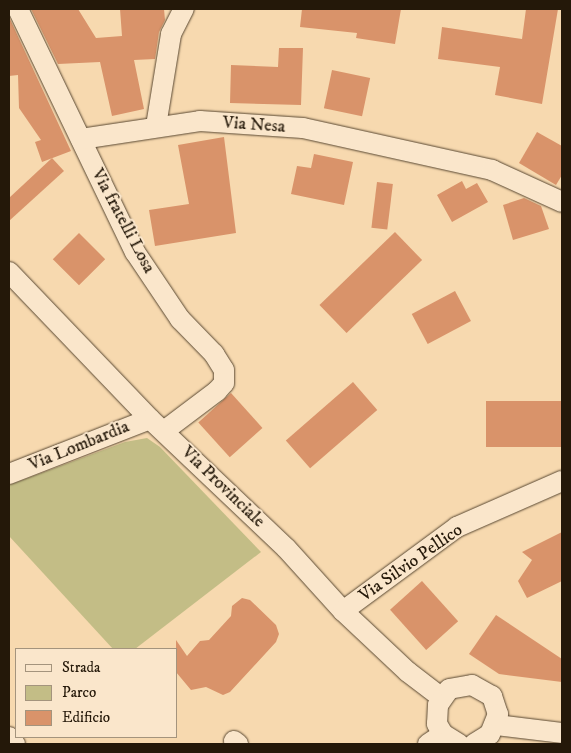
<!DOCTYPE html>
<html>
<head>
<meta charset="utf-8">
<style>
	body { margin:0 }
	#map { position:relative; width:571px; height:753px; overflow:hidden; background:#f7d9af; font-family:"IM FELL DW Pica",serif }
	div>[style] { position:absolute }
	.green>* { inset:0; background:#c3bd86 }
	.building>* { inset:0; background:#d9936a; transform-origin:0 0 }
	.roads { filter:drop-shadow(0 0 1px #594832) drop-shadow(0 0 1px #594832) }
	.minor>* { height:20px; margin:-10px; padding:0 10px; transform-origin:10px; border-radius:10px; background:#fae6cb }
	span { translate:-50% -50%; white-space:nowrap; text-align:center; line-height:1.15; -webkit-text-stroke:4px #fae6cb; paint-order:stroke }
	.street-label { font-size:18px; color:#241809 }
	.frame { position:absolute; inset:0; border:10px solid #241809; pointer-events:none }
	.legend { position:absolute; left:15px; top:648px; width:162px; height:90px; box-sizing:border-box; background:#fae6cb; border:1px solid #a4947d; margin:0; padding:6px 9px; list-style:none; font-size:15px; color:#241809 }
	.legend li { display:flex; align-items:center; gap:10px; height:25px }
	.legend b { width:25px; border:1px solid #a4947d }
</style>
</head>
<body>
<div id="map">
	<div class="green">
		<div style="clip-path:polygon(147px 438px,160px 447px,261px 552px,135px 649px,113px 649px,9px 536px,9px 485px,125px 442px)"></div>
	</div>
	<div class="building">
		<div style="clip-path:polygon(31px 9px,78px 9px,96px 38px,122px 36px,120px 9px,164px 9px,165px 20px,159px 32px,155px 59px,134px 60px,144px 109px,112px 116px,100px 62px,58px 64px)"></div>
		<div style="clip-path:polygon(302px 9px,401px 9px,395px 44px,356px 38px,357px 33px,300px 27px)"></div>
		<div style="clip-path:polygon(526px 9px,558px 9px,542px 104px,495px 95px,500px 67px,438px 59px,442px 27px,522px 39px)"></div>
		<div style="clip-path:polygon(9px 17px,71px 151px,42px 162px,35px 142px,41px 140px,19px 108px,18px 75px,9px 76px)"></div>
		<div style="clip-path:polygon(279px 48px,303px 48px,301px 105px,230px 103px,231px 65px,278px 67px)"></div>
		<div style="left:332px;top:70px;width:39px;height:39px;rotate:12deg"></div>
		<div style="clip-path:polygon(537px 132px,562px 146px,562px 175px,556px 185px,519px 163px)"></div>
		<div style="clip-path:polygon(224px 137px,236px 233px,155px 246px,149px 210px,189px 204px,178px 145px)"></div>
		<div style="clip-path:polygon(314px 154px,353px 162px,344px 205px,291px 194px,297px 166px,311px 168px)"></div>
		<div style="clip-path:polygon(52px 158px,64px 171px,9px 221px,9px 198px)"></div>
		<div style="clip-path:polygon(462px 181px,466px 189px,477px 183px,488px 202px,452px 222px,437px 195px)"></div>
		<div style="left:377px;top:182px;width:16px;height:46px;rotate:7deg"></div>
		<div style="clip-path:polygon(524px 198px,541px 206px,549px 229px,513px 240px,503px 205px)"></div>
		<div style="left:395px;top:232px;width:39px;height:105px;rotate:46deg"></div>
		<div style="left:79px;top:233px;width:37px;height:37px;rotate:45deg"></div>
		<div style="left:455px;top:291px;width:34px;height:49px;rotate:62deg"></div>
		<div style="left:353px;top:382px;width:37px;height:89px;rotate:49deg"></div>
		<div style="left:231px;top:393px;width:47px;height:44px;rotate:48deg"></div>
		<div style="left:562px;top:401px;width:46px;height:76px;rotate:90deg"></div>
		<div style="clip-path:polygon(562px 532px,562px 581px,527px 598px,518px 581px,532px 560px,522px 552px)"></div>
		<div style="left:422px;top:581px;width:54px;height:43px;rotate:48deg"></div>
		<div style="clip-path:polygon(242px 598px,250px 600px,276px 625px,279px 634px,276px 642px,230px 692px,223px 695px,206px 687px,191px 690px,176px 672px,176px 640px,187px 656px,200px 641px,209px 640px,231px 616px,232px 606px)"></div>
		<div style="clip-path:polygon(496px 615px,562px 659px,562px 682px,499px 674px,469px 654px)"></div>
	</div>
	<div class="roads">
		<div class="minor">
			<div style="left:18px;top:9px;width:270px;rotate:64.3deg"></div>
			<div style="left:135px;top:252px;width:81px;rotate:56.1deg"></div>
			<div style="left:180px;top:319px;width:49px;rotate:45.8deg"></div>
			<div style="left:214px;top:354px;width:19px;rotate:58deg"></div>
			<div style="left:224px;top:370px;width:13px;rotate:90deg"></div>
			<div style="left:224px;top:383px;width:11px;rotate:131deg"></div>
			<div style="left:217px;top:391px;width:66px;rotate:143deg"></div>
			<div style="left:156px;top:126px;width:93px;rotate:-80.7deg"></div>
			<div style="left:171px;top:34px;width:28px;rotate:-63deg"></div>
			<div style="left:81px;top:139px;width:120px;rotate:-8.6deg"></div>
			<div style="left:200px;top:121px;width:103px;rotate:3.9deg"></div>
			<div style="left:303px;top:128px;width:194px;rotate:12.5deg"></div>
			<div style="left:492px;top:170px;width:77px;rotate:24.6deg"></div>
			<div style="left:9px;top:272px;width:204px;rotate:46.2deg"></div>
			<div style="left:150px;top:419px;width:187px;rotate:43.5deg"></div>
			<div style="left:286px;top:548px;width:85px;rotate:47.9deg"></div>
			<div style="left:343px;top:611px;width:89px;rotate:43.2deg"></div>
			<div style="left:408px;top:672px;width:43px;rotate:37.4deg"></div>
			<div style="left:9px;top:474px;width:151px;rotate:-21.3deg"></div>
			<div style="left:343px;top:611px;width:142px;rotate:-36.4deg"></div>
			<div style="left:457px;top:527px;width:115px;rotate:-23.7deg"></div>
			<div style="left:496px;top:725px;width:66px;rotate:6.9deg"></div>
			<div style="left:9px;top:737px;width:9px;rotate:49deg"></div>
			<div style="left:234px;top:741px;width:5px;rotate:37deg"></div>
			<div style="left:428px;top:744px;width:18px;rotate:-34deg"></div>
			<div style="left:459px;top:744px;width:19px;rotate:-148deg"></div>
			<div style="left:443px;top:734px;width:12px;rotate:-121deg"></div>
			<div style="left:437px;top:724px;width:19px;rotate:-87deg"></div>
			<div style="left:438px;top:705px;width:19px;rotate:-55deg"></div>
			<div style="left:449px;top:689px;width:23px;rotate:-10deg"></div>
			<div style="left:472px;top:685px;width:23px;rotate:29deg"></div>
			<div style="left:492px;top:696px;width:19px;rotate:72deg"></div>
			<div style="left:498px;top:714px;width:22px;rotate:112deg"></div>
			<div style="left:490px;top:734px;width:19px;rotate:148deg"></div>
		</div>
	</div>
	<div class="street-label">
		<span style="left:254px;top:125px;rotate:4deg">Via Nesa</span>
		<span style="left:123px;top:221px;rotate:62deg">Via fratelli Losa</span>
		<span style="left:79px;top:446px;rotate:-22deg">Via Lombardia</span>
		<span style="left:223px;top:487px;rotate:44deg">Via Provinciale</span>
		<span style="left:411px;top:563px;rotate:-35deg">Via Silvio Pellico</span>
	</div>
	<div class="frame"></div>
	<ul class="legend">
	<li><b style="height:6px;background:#fae6cb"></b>Strada</li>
	<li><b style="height:14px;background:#c3bd86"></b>Parco</li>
	<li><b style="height:14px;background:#d9936a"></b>Edificio</li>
	</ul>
</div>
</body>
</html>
